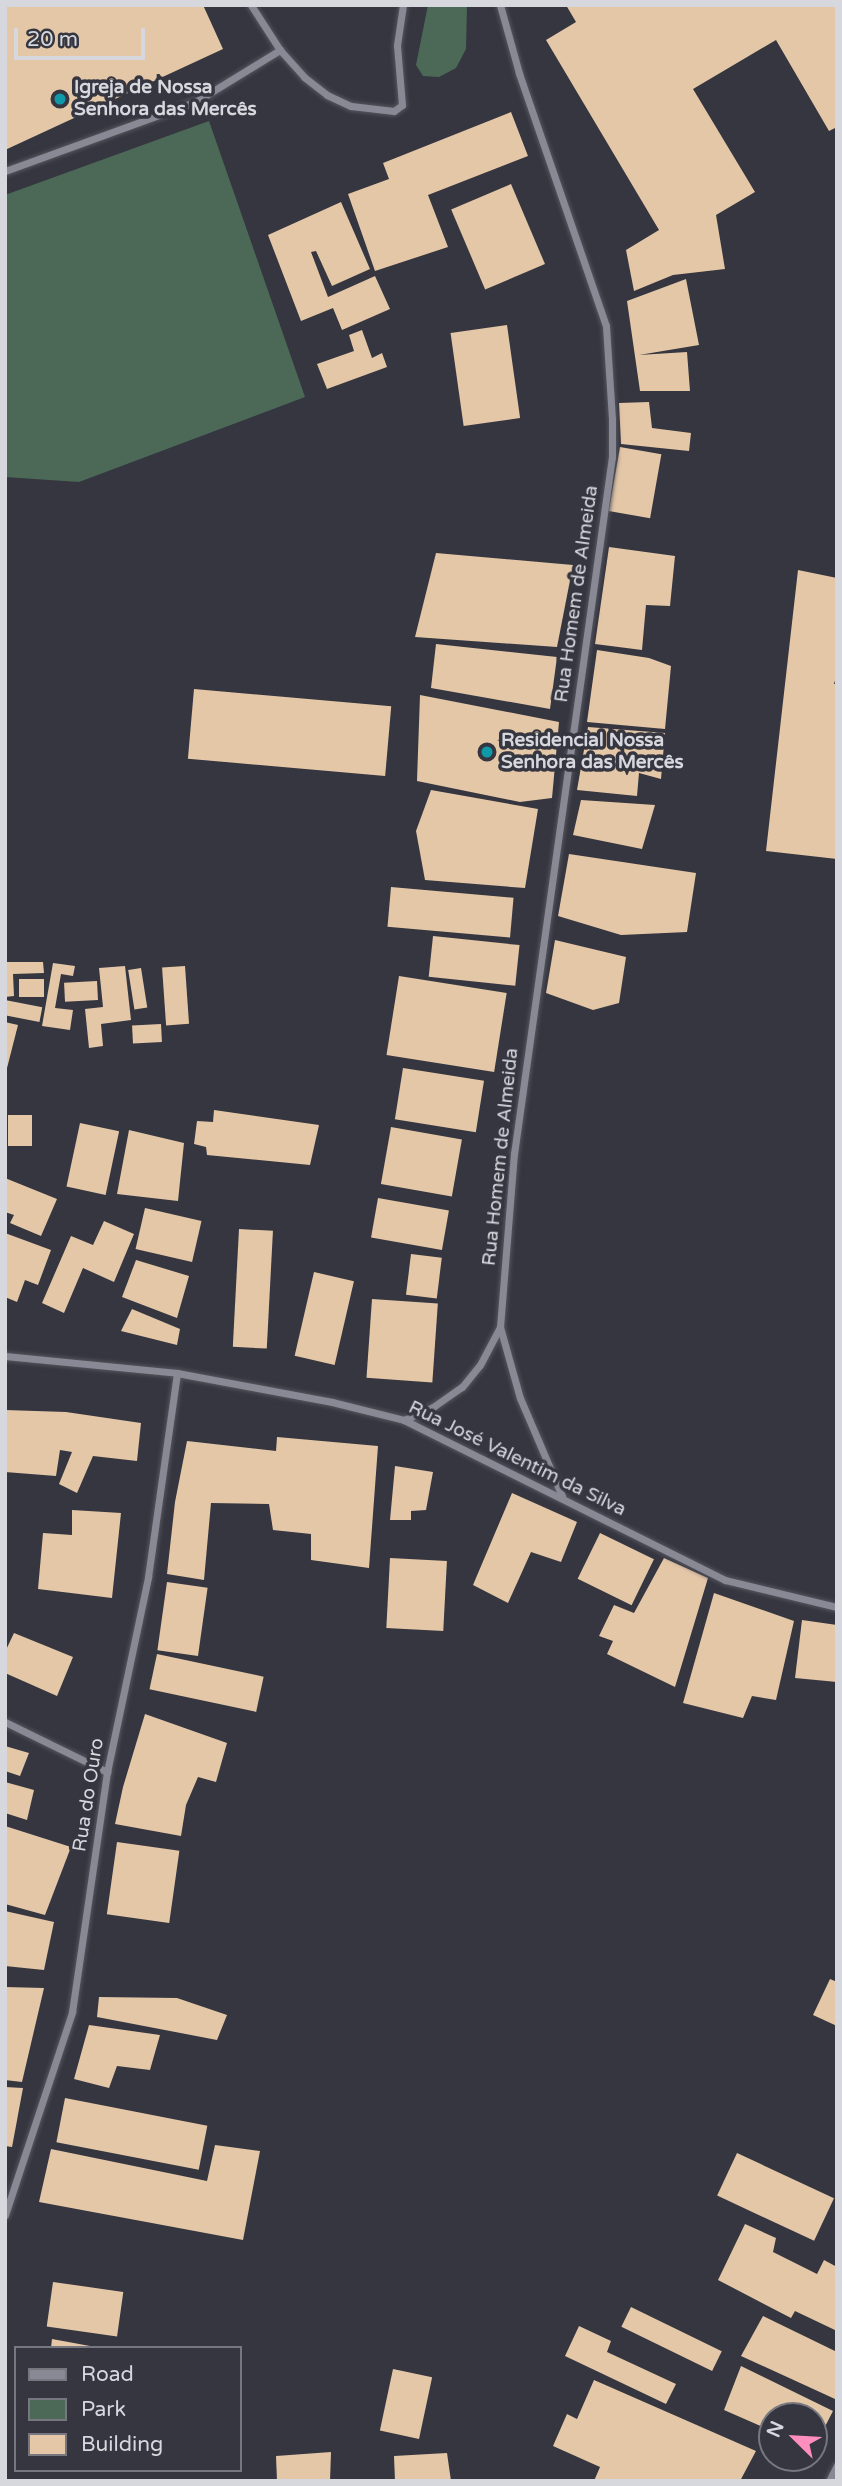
<!DOCTYPE html>
<html>
<head>
<meta charset="utf-8">
<style>
	body { margin:0 }
	#map { position:relative; width:842px; height:2486px; overflow:hidden; background:#353640; font-family:"Varela Round",sans-serif }
	div>[style] { position:absolute }
	.green>* { inset:0; background:#4c6957 }
	.building>* { inset:0; background:#e4c7a7; transform-origin:0 0 }
	.roads { filter:drop-shadow(0 0 2px #55555d) drop-shadow(0 0 2px #55555d) }
	.minor>* { height:7px; margin:-3.5px; padding:0 3.5px; transform-origin:3.5px; border-radius:3.5px; background:#898995 }
	.dots>* { width:19px; height:19px; translate:-50% -50%; box-sizing:border-box; border:4px solid #353640; border-radius:50% }
	span { translate:-50% -50%; white-space:nowrap; text-align:center; line-height:1.15; -webkit-text-stroke:7px #353640; paint-order:stroke }
	.poi-label { font-size:19px; color:#d7d8de; font-weight:700 }
	.left { translate:0 -50%; text-align:left }
	.street-label { font-size:19px; color:#d7d8de }
	.frame { position:absolute; inset:0; border:7px solid #d7d8de; pointer-events:none }
	.legend { position:absolute; left:14px; top:2346px; width:228px; height:126px; box-sizing:border-box; background:#353640; border:2px solid #76777f; margin:0; padding:9px 12px; list-style:none; font-size:21px; color:#d7d8de }
	.legend li { display:flex; align-items:center; gap:14px; height:35px }
	.legend b { width:35px; border:2px solid #76777f }
	.north { position:absolute; left:758px; top:2402px; width:70px; height:70px; box-sizing:border-box; background:#353640; border:2px solid #76777f; border-radius:50%; rotate:294deg; font-size:19px; font-weight:700; line-height:28px; text-align:center; color:#d7d8de }
	.north::after { content:''; display:block; margin:auto; width:24px; height:32px; background:#fe8ebd; clip-path:polygon(50% 0,100% 100%,50% 72%,0 100%) }
	.scale { position:absolute; left:14px; top:28px; width:131px; height:32px; box-sizing:border-box; border:4px solid #d7d8de; border-top:0; padding-left:9px; font-size:21px; line-height:24px; white-space:nowrap; color:#d7d8de; -webkit-text-stroke:5px #353640; paint-order:stroke }
</style>
</head>
<body>
<div id="map">
	<div class="green">
		<div style="clip-path:polygon(428px 5px,467px 5px,466px 49px,456px 68px,439px 77px,423px 76px,416px 65px)"></div>
		<div style="clip-path:polygon(209px 121px,305px 397px,79px 482px,5px 477px,5px 195px)"></div>
	</div>
	<div class="building">
		<div style="clip-path:polygon(5px 5px,203px 5px,223px 49px,5px 150px)"></div>
		<div style="clip-path:polygon(566px 5px,837px 5px,837px 127px,829px 131px,776px 40px,693px 89px,755px 192px,716px 215px,725px 269px,673px 275px,634px 291px,626px 250px,659px 230px,546px 40px,576px 22px)"></div>
		<div style="clip-path:polygon(511px 112px,528px 156px,428px 195px,448px 247px,375px 271px,348px 194px,389px 179px,383px 163px)"></div>
		<div style="left:511px;top:184px;width:87px;height:65px;rotate:67deg"></div>
		<div style="clip-path:polygon(341px 202px,370px 269px,332px 286px,316px 251px,311px 252px,328px 297px,375px 276px,390px 309px,342px 330px,333px 308px,301px 321px,268px 235px)"></div>
		<div style="clip-path:polygon(686px 279px,699px 345px,639px 355px,687px 352px,690px 391px,640px 391px,627px 301px)"></div>
		<div style="left:507px;top:325px;width:94px;height:57px;rotate:82deg"></div>
		<div style="clip-path:polygon(362px 330px,372px 358px,382px 353px,387px 367px,327px 389px,317px 364px,354px 351px,349px 335px)"></div>
		<div style="clip-path:polygon(649px 402px,652px 428px,691px 433px,689px 451px,621px 444px,619px 403px)"></div>
		<div style="left:620px;top:447px;width:42px;height:65px;rotate:10deg"></div>
		<div style="clip-path:polygon(609px 547px,675px 556px,670px 606px,646px 605px,642px 650px,595px 644px)"></div>
		<div style="clip-path:polygon(436px 553px,573px 565px,557px 647px,415px 637px)"></div>
		<div style="clip-path:polygon(798px 570px,837px 578px,837px 673px,834px 684px,837px 684px,837px 859px,766px 851px)"></div>
		<div style="clip-path:polygon(436px 644px,557px 657px,550px 709px,431px 688px)"></div>
		<div style="clip-path:polygon(597px 650px,649px 658px,671px 666px,665px 729px,587px 722px)"></div>
		<div style="left:194px;top:689px;width:198px;height:70px;rotate:5deg"></div>
		<div style="clip-path:polygon(420px 695px,559px 722px,552px 798px,520px 802px,417px 781px)"></div>
		<div style="clip-path:polygon(588px 727px,665px 733px,661px 779px,639px 773px,637px 796px,577px 790px)"></div>
		<div style="clip-path:polygon(431px 790px,538px 809px,525px 888px,425px 880px,416px 831px)"></div>
		<div style="clip-path:polygon(581px 800px,655px 805px,642px 849px,573px 835px)"></div>
		<div style="clip-path:polygon(569px 854px,696px 873px,687px 932px,621px 935px,558px 916px)"></div>
		<div style="left:391px;top:887px;width:123px;height:40px;rotate:5deg"></div>
		<div style="left:433px;top:936px;width:87px;height:41px;rotate:6deg"></div>
		<div style="clip-path:polygon(555px 940px,626px 957px,619px 1003px,593px 1010px,546px 993px)"></div>
		<div style="clip-path:polygon(5px 962px,43px 962px,44px 973px,13px 974px,14px 996px,5px 997px)"></div>
		<div style="clip-path:polygon(53px 963px,75px 966px,73px 976px,61px 974px,55px 1008px,73px 1010px,70px 1030px,42px 1026px)"></div>
		<div style="clip-path:polygon(125px 966px,131px 1020px,101px 1024px,103px 1046px,89px 1048px,85px 1009px,103px 1007px,99px 968px)"></div>
		<div style="left:185px;top:966px;width:58px;height:23px;rotate:86deg"></div>
		<div style="left:141px;top:968px;width:40px;height:13px;rotate:81deg"></div>
		<div style="left:399px;top:976px;width:109px;height:80px;rotate:9deg"></div>
		<div style="left:19px;top:979px;width:25px;height:18px"></div>
		<div style="left:97px;top:981px;width:19px;height:33px;rotate:87deg"></div>
		<div style="left:5px;top:1000px;width:38px;height:15px;rotate:11deg"></div>
		<div style="clip-path:polygon(5px 1022px,18px 1025px,6px 1072px,5px 1071px)"></div>
		<div style="left:161px;top:1024px;width:18px;height:29px;rotate:87deg"></div>
		<div style="left:403px;top:1068px;width:82px;height:52px;rotate:9deg"></div>
		<div style="clip-path:polygon(214px 1110px,319px 1125px,310px 1165px,207px 1155px,206px 1147px,194px 1144px,197px 1121px,213px 1122px)"></div>
		<div style="left:8px;top:1115px;width:24px;height:31px"></div>
		<div style="left:80px;top:1123px;width:40px;height:65px;rotate:12deg"></div>
		<div style="left:391px;top:1127px;width:72px;height:58px;rotate:10deg"></div>
		<div style="clip-path:polygon(129px 1130px,184px 1143px,178px 1201px,117px 1194px)"></div>
		<div style="clip-path:polygon(5px 1178px,57px 1199px,41px 1236px,10px 1223px,14px 1215px,5px 1212px)"></div>
		<div style="left:378px;top:1198px;width:72px;height:40px;rotate:10deg"></div>
		<div style="left:145px;top:1208px;width:58px;height:42px;rotate:13deg"></div>
		<div style="clip-path:polygon(104px 1221px,134px 1234px,114px 1282px,83px 1268px,64px 1313px,42px 1303px,71px 1236px,93px 1245px)"></div>
		<div style="left:239px;top:1229px;width:34px;height:118px;rotate:3deg"></div>
		<div style="clip-path:polygon(5px 1233px,51px 1250px,38px 1285px,25px 1280px,17px 1302px,5px 1297px)"></div>
		<div style="left:411px;top:1254px;width:31px;height:41px;rotate:7deg"></div>
		<div style="clip-path:polygon(136px 1260px,189px 1276px,177px 1318px,122px 1297px)"></div>
		<div style="left:314px;top:1272px;width:41px;height:86px;rotate:13deg"></div>
		<div style="left:372px;top:1299px;width:66px;height:79px;rotate:4deg"></div>
		<div style="clip-path:polygon(132px 1309px,180px 1329px,177px 1345px,121px 1331px)"></div>
		<div style="clip-path:polygon(5px 1410px,66px 1412px,141px 1423px,137px 1461px,93px 1456px,77px 1493px,59px 1484px,72px 1452px,60px 1450px,56px 1476px,5px 1472px)"></div>
		<div style="clip-path:polygon(277px 1437px,378px 1446px,369px 1568px,311px 1560px,311px 1534px,273px 1530px,269px 1504px,211px 1503px,204px 1580px,167px 1574px,175px 1502px,187px 1441px,276px 1451px)"></div>
		<div style="clip-path:polygon(395px 1466px,433px 1472px,426px 1510px,411px 1511px,411px 1520px,390px 1520px)"></div>
		<div style="clip-path:polygon(512px 1493px,577px 1522px,561px 1562px,531px 1552px,508px 1603px,473px 1585px)"></div>
		<div style="clip-path:polygon(72px 1510px,121px 1513px,112px 1598px,38px 1589px,43px 1533px,72px 1535px)"></div>
		<div style="left:600px;top:1533px;width:60px;height:51px;rotate:26deg"></div>
		<div style="left:390px;top:1558px;width:57px;height:70px;rotate:3deg"></div>
		<div style="clip-path:polygon(664px 1558px,708px 1578px,675px 1687px,607px 1654px,613px 1641px,599px 1636px,614px 1605px,634px 1613px)"></div>
		<div style="left:167px;top:1582px;width:41px;height:69px;rotate:8deg"></div>
		<div style="clip-path:polygon(714px 1593px,794px 1621px,776px 1700px,752px 1696px,743px 1718px,683px 1703px)"></div>
		<div style="clip-path:polygon(802px 1620px,837px 1625px,837px 1682px,795px 1678px)"></div>
		<div style="clip-path:polygon(14px 1633px,73px 1657px,57px 1696px,5px 1673px,5px 1652px)"></div>
		<div style="left:157px;top:1654px;width:109px;height:36px;rotate:12deg"></div>
		<div style="clip-path:polygon(145px 1714px,227px 1743px,216px 1782px,198px 1777px,186px 1805px,181px 1836px,115px 1824px,123px 1787px)"></div>
		<div style="clip-path:polygon(5px 1746px,29px 1753px,20px 1776px,5px 1771px)"></div>
		<div style="clip-path:polygon(5px 1782px,34px 1790px,27px 1820px,5px 1813px)"></div>
		<div style="clip-path:polygon(5px 1826px,71px 1847px,45px 1915px,5px 1904px)"></div>
		<div style="left:117px;top:1842px;width:63px;height:73px;rotate:8deg"></div>
		<div style="clip-path:polygon(5px 1911px,54px 1922px,44px 1970px,5px 1966px)"></div>
		<div style="clip-path:polygon(830px 1979px,837px 1982px,837px 2026px,813px 2015px)"></div>
		<div style="clip-path:polygon(5px 1987px,44px 1988px,22px 2082px,5px 2080px)"></div>
		<div style="clip-path:polygon(99px 1997px,177px 1998px,227px 2015px,217px 2040px,97px 2017px)"></div>
		<div style="clip-path:polygon(89px 2025px,160px 2035px,150px 2070px,117px 2066px,109px 2088px,74px 2079px)"></div>
		<div style="clip-path:polygon(5px 2087px,23px 2088px,12px 2147px,5px 2146px)"></div>
		<div style="left:65px;top:2098px;width:145px;height:45px;rotate:11deg"></div>
		<div style="clip-path:polygon(215px 2145px,260px 2151px,243px 2240px,39px 2202px,51px 2149px,207px 2181px)"></div>
		<div style="left:737px;top:2153px;width:107px;height:47px;rotate:25deg"></div>
		<div style="clip-path:polygon(745px 2224px,776px 2238px,773px 2252px,817px 2274px,824px 2260px,837px 2267px,837px 2331px,795px 2311px,791px 2318px,718px 2280px)"></div>
		<div style="left:53px;top:2282px;width:71px;height:45px;rotate:8deg"></div>
		<div style="left:631px;top:2307px;width:101px;height:22px;rotate:26deg"></div>
		<div style="clip-path:polygon(763px 2316px,837px 2352px,835px 2399px,741px 2356px)"></div>
		<div style="clip-path:polygon(579px 2326px,611px 2341px,607px 2352px,676px 2384px,666px 2404px,565px 2356px)"></div>
		<div style="clip-path:polygon(52px 2339px,90px 2346px,90px 2348px,51px 2348px)"></div>
		<div style="clip-path:polygon(741px 2366px,833px 2411px,814px 2448px,814px 2416px,772px 2416px,772px 2431px,724px 2410px)"></div>
		<div style="left:393px;top:2369px;width:40px;height:63px;rotate:12deg"></div>
		<div style="clip-path:polygon(594px 2380px,756px 2451px,740px 2481px,594px 2481px,600px 2467px,553px 2446px,567px 2414px,577px 2419px)"></div>
		<div style="clip-path:polygon(331px 2452px,330px 2481px,277px 2481px,276px 2456px)"></div>
		<div style="clip-path:polygon(447px 2453px,451px 2481px,395px 2481px,394px 2456px)"></div>
	</div>
	<div class="roads">
		<div class="minor">
			<div style="left:251px;top:5px;width:54px;rotate:57.2deg"></div>
			<div style="left:5px;top:171px;width:202px;rotate:-20deg"></div>
			<div style="left:195px;top:102px;width:100px;rotate:-31.5deg"></div>
			<div style="left:280px;top:50px;width:36px;rotate:48deg"></div>
			<div style="left:304px;top:77px;width:29px;rotate:38deg"></div>
			<div style="left:327px;top:95px;width:26px;rotate:25deg"></div>
			<div style="left:351px;top:106px;width:43px;rotate:6.6deg"></div>
			<div style="left:394px;top:111px;width:10px;rotate:-37deg"></div>
			<div style="left:402px;top:105px;width:60px;rotate:-94.8deg"></div>
			<div style="left:397px;top:45px;width:40px;rotate:-81.5deg"></div>
			<div style="left:500px;top:1327px;width:174px;rotate:-85.4deg"></div>
			<div style="left:514px;top:1154px;width:704px;rotate:-82deg"></div>
			<div style="left:612px;top:457px;width:38px;rotate:-90deg"></div>
			<div style="left:612px;top:419px;width:93px;rotate:-93.7deg"></div>
			<div style="left:606px;top:326px;width:268px;rotate:-109deg"></div>
			<div style="left:519px;top:73px;width:71px;rotate:-105.6deg"></div>
			<div style="left:5px;top:1356px;width:173px;rotate:5.6deg"></div>
			<div style="left:177px;top:1373px;width:158px;rotate:10.6deg"></div>
			<div style="left:332px;top:1402px;width:74px;rotate:14deg"></div>
			<div style="left:404px;top:1420px;width:359px;rotate:26.5deg"></div>
			<div style="left:725px;top:1580px;width:115px;rotate:13.6deg"></div>
			<div style="left:404px;top:1420px;width:32px;rotate:-24deg"></div>
			<div style="left:433px;top:1407px;width:35px;rotate:-35deg"></div>
			<div style="left:462px;top:1387px;width:28px;rotate:-51deg"></div>
			<div style="left:480px;top:1365px;width:43px;rotate:-62.2deg"></div>
			<div style="left:500px;top:1327px;width:74px;rotate:74.3deg"></div>
			<div style="left:520px;top:1398px;width:107px;rotate:66.8deg"></div>
			<div style="left:5px;top:1722px;width:114px;rotate:26.1deg"></div>
			<div style="left:5px;top:2215px;width:214px;rotate:-71.7deg"></div>
			<div style="left:72px;top:2012px;width:243px;rotate:-81.7deg"></div>
			<div style="left:107px;top:1772px;width:199px;rotate:-78.1deg"></div>
			<div style="left:148px;top:1577px;width:206px;rotate:-81.9deg"></div>
			<div style="left:829px;top:2481px;width:18px;rotate:-63deg"></div>
		</div>
	</div>
	<div class="dots">
		<div style="left:60px;top:99px;background:#0f9aa8"></div>
		<div style="left:487px;top:752px;background:#0f9aa8"></div>
	</div>
	<div class="poi-label">
		<span class="left" style="left:74px;top:99px">Igreja de Nossa<br>Senhora das Mercês</span>
		<span class="left" style="left:501px;top:752px">Residencial Nossa<br>Senhora das Mercês</span>
	</div>
	<div class="street-label">
		<span style="left:577px;top:594px;rotate:-82deg">Rua Homem de Almeida</span>
		<span style="left:501px;top:1157px;rotate:-84deg">Rua Homem de Almeida</span>
		<span style="left:517px;top:1459px;rotate:26deg">Rua José Valentim da Silva</span>
		<span style="left:89px;top:1795px;rotate:-81deg">Rua do Ouro</span>
	</div>
	<div class="frame"></div>
	<ul class="legend">
	<li><b style="height:9px;background:#898995"></b>Road</li>
	<li><b style="height:19px;background:#4c6957"></b>Park</li>
	<li><b style="height:19px;background:#e4c7a7"></b>Building</li>
	</ul>
	<div class="north">N</div>
	<div class="scale">20 m</div>
</div>
</body>
</html>
